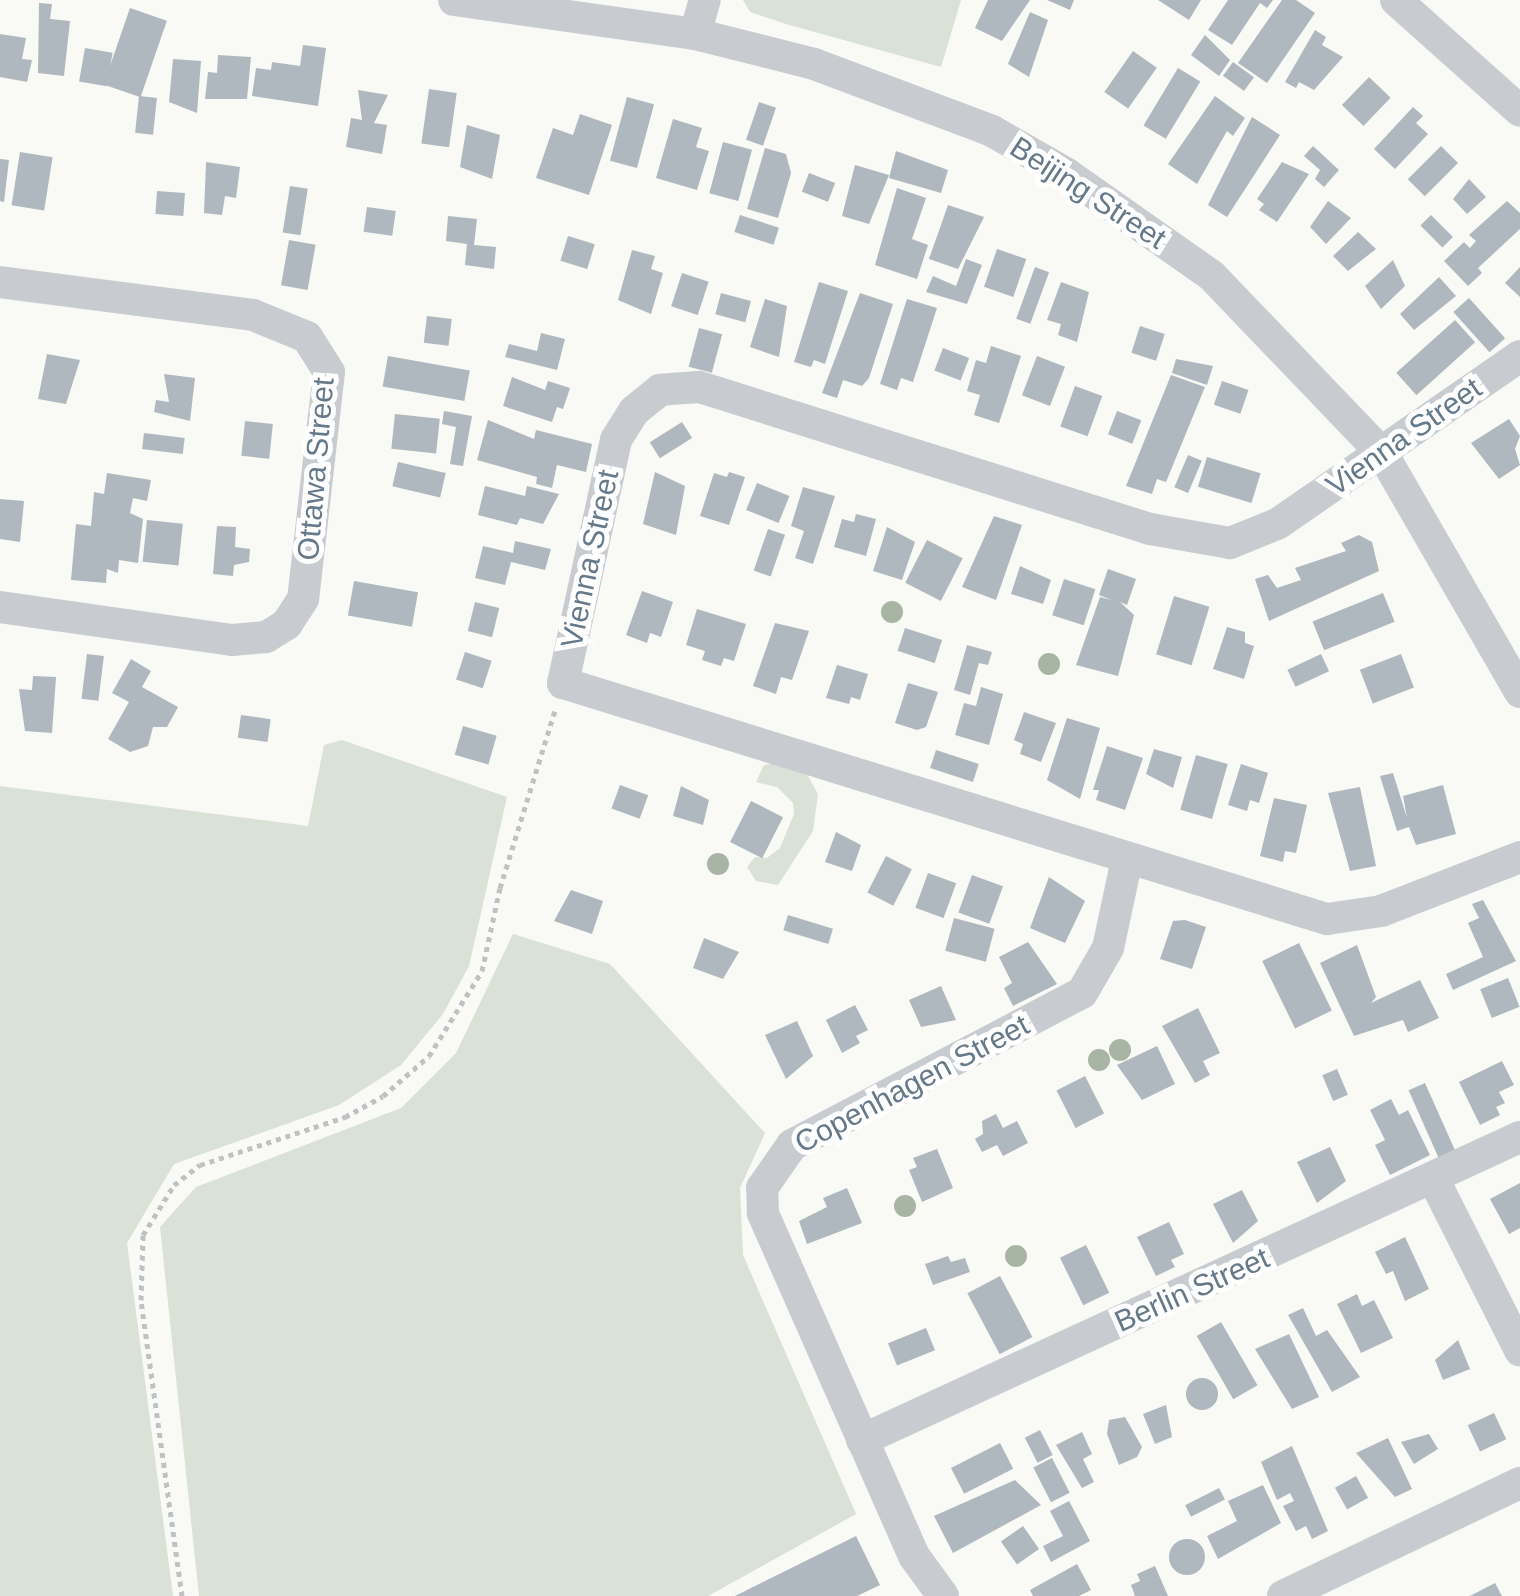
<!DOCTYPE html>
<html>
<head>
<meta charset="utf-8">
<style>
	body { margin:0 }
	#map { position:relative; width:1520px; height:1596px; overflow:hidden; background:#f9f9f6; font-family:Arial,sans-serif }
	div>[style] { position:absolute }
	.green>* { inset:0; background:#dae1d6 }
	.building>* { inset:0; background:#afb8be; transform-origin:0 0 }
	.round { border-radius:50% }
	.path>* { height:5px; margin-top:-2.5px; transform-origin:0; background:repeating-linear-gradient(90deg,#bfc2c4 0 5px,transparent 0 10px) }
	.minor>* { height:32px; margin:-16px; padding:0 16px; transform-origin:16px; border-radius:16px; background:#c8ccd0 }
	.trees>* { width:22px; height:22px; margin:-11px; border-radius:50%; background:#a8b4a4 }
	span { translate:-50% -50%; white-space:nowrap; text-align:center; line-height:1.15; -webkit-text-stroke:10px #fff; paint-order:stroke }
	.street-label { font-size:30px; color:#65798a }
</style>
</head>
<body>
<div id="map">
	<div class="green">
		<div style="clip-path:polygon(743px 0,961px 0,941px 67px,786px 24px,750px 12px)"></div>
		<div style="clip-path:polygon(342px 740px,507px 797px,469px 966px,443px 1014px,401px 1065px,339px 1105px,174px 1164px,127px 1243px,173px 1596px,0 1596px,0 786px,308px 826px,324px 745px)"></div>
		<div style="clip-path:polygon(783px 762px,804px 769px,818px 794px,813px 831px,778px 885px,756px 881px,747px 867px,755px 857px,767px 858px,780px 848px,794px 814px,793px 803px,777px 787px,756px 782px,764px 765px)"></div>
		<div style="clip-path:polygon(513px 934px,610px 964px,765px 1133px,740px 1188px,743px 1255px,856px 1514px,708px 1596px,199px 1596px,160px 1227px,196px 1187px,401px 1108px,456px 1053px)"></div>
	</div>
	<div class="building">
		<div style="clip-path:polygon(988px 0,1030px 0,1002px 41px,975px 28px)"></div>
		<div style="clip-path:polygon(1047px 0,1074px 0,1070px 10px)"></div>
		<div style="clip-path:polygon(1158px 0,1201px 0,1189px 20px)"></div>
		<div style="clip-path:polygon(1228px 0,1273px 0,1267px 8px,1260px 3px,1232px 45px,1208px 30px)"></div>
		<div style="clip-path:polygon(1282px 0,1296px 0,1315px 13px,1267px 83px,1238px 63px)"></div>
		<div style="clip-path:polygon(39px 3px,52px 4px,50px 19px,70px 21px,64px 76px,38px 73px)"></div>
		<div style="left:130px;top:8px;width:39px;height:81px;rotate:19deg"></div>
		<div style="clip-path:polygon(1030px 12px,1048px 20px,1029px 77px,1008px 64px)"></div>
		<div style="clip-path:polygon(1315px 30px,1326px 37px,1322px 45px,1343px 57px,1314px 90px,1299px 82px,1296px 88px,1285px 82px)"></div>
		<div style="clip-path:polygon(0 34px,26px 38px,22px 59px,32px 60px,27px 82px,0 77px)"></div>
		<div style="clip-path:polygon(1205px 35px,1230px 60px,1219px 76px,1191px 55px)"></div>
		<div style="clip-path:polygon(303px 45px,326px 48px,318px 106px,252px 96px,256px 68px,271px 70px,272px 62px,300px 66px)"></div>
		<div style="left:85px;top:48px;width:28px;height:34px;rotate:10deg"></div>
		<div style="left:1133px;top:51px;width:29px;height:50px;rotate:35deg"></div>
		<div style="clip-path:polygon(218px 55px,251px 57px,247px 99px,205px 99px,208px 72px,217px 73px)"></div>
		<div style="clip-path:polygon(173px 59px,201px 61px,197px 113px,169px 102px)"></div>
		<div style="left:1233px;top:62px;width:26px;height:17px;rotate:36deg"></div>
		<div style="left:1178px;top:68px;width:26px;height:67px;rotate:31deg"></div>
		<div style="left:1369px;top:77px;width:30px;height:39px;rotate:44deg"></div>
		<div style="left:429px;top:89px;width:28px;height:55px;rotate:8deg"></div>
		<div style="clip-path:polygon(358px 90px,388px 95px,374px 123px,387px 125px,382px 154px,346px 147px,351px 118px,362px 120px)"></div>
		<div style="left:139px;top:96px;width:18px;height:37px;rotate:6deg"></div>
		<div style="clip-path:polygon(1215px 96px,1245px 118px,1233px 136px,1227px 131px,1197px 184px,1168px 164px)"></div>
		<div style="left:627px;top:97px;width:28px;height:66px;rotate:15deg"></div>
		<div style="left:759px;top:102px;width:18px;height:40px;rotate:19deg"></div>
		<div style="clip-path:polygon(1413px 107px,1423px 116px,1416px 123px,1428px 134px,1395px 169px,1374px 149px)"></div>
		<div style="clip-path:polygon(580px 114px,612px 125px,589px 195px,536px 178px,553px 128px,573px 135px)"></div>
		<div style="clip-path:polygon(1252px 117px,1280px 135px,1227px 217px,1208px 205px)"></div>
		<div style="clip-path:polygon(673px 119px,702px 128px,696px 147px,709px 151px,697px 190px,656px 178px)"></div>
		<div style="clip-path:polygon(467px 125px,500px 135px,492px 179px,460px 167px)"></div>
		<div style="left:723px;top:142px;width:30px;height:53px;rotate:15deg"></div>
		<div style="clip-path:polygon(1313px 146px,1339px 170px,1324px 187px,1315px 179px,1320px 170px,1304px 156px)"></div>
		<div style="left:1441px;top:146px;width:24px;height:47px;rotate:45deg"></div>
		<div style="clip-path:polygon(765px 148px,786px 154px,791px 173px,778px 218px,747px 209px)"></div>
		<div style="clip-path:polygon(896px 151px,948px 170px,941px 193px,889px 178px)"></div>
		<div style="left:20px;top:152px;width:33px;height:54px;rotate:9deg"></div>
		<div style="clip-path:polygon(0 159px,9px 160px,4px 202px,0 201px)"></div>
		<div style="clip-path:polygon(206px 162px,240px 167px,236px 198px,225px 196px,222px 215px,204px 213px)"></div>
		<div style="clip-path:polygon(1282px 162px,1309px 174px,1277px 222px,1259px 210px,1264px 204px,1257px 199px)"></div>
		<div style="clip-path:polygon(855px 165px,889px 175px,869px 224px,842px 216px)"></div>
		<div style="left:809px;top:173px;width:28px;height:20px;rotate:21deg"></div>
		<div style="clip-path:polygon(1469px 179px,1486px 197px,1467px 214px,1453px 199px)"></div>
		<div style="left:290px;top:186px;width:18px;height:47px;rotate:9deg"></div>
		<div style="clip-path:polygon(897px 188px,926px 198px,912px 239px,928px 245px,917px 279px,875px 265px)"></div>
		<div style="left:157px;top:191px;width:28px;height:23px;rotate:4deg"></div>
		<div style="clip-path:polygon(1328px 201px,1351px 218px,1326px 244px,1310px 227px)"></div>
		<div style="clip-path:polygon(1507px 201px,1520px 213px,1520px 229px,1478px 268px,1482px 273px,1468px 286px,1444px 261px,1464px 242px,1470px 248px,1476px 241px,1469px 235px)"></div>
		<div style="clip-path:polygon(948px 205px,984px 217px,958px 269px,929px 259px)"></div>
		<div style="left:367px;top:207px;width:29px;height:25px;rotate:8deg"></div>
		<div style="left:740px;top:215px;width:41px;height:18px;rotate:18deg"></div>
		<div style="left:1431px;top:215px;width:31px;height:15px;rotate:45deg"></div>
		<div style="clip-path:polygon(448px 216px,477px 219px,474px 245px,496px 247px,494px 269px,465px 265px,467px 244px,446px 241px)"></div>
		<div style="clip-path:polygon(1358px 232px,1376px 249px,1348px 271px,1333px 256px)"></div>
		<div style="left:568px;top:236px;width:28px;height:26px;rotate:17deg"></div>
		<div style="left:289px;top:240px;width:27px;height:46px;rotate:10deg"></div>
		<div style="left:997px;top:249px;width:31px;height:40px;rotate:19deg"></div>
		<div style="clip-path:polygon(632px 250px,655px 256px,651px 269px,663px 273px,651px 314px,618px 300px)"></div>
		<div style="clip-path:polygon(966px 259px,982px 265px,967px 304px,926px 292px,933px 276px,956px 286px)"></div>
		<div style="clip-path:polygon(1393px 260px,1405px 286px,1381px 309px,1365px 286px)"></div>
		<div style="left:1035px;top:267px;width:15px;height:55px;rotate:20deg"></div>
		<div style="clip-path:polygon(1520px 267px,1520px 297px,1505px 283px)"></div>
		<div style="left:682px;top:273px;width:28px;height:35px;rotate:18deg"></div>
		<div style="clip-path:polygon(1439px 277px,1456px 296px,1414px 330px,1400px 314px)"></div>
		<div style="clip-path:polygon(819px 282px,848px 291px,825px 364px,814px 360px,811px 367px,794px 362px)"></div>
		<div style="clip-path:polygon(1061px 282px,1089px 292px,1077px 342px,1058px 335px,1061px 324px,1047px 320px)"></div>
		<div style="left:721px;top:293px;width:31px;height:22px;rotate:15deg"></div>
		<div style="clip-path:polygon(860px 293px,893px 304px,869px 378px,862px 386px,843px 380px,837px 398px,822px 393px)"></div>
		<div style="left:1469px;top:298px;width:54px;height:21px;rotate:48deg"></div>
		<div style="clip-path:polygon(765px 299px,787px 306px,779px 357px,750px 347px)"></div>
		<div style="clip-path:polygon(907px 299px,937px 308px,913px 382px,901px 378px,897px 390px,880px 384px)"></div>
		<div style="left:427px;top:316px;width:25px;height:27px;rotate:7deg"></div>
		<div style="left:1455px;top:320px;width:30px;height:79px;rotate:48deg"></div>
		<div style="left:1140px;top:326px;width:26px;height:28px;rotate:18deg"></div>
		<div style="left:699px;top:328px;width:24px;height:40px;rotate:15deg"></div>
		<div style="clip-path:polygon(541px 333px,565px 339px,557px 370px,505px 357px,509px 344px,537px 351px)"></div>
		<div style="clip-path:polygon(991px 346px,1021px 356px,999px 423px,974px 415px,980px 395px,967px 391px,976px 360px,986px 363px)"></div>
		<div style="left:943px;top:348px;width:28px;height:24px;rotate:21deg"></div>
		<div style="clip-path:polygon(47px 354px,80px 360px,66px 404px,38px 399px)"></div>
		<div style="left:388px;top:356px;width:83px;height:31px;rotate:10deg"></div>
		<div style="left:1037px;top:356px;width:30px;height:42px;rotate:21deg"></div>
		<div style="clip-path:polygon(1176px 359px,1213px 366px,1207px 385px,1172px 373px)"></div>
		<div style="clip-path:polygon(164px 374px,195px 378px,190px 421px,154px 412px,156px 400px,169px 402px)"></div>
		<div style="clip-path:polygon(1171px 375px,1205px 387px,1166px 482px,1157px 479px,1152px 494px,1126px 486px)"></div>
		<div style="clip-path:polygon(512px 377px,545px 390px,548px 381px,570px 388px,563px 409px,557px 407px,552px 422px,503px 406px)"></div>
		<div style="left:1222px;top:381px;width:28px;height:25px;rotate:19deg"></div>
		<div style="left:1075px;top:386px;width:29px;height:43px;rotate:20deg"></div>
		<div style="clip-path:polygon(444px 411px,472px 416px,463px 466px,450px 464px,456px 427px,442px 424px)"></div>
		<div style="left:1117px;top:411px;width:26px;height:25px;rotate:21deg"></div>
		<div style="left:395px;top:414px;width:45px;height:35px;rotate:6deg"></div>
		<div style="clip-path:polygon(1509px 419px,1520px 436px,1515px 449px,1520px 465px,1499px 479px,1471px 443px)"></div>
		<div style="clip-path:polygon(488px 420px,534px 439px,536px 430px,592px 444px,586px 472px,557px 465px,552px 488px,536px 484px,537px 477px,477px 460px)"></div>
		<div style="left:245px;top:421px;width:28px;height:35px;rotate:6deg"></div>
		<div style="left:682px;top:422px;width:19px;height:38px;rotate:58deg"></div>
		<div style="left:144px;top:433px;width:41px;height:16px;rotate:7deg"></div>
		<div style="left:1188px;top:455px;width:15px;height:35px;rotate:23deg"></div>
		<div style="left:1207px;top:457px;width:56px;height:31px;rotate:17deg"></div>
		<div style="left:398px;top:462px;width:49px;height:25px;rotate:13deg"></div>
		<div style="clip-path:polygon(655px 472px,685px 486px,676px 535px,643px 524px)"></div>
		<div style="clip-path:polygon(729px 472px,745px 477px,729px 525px,700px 516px,714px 473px,727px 477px)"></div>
		<div style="clip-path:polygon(107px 473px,151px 480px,147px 501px,133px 498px,130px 513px,143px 519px,138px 563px,119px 560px,118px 573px,107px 569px,106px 583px,71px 580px,76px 524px,91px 526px,94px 492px,104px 494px)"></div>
		<div style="left:757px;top:483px;width:35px;height:29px;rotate:22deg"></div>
		<div style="clip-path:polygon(485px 486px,525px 496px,527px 486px,559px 494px,543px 524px,520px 518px,517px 525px,478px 515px)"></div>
		<div style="clip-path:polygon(803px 487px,835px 496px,813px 564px,795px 558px,804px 531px,791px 526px)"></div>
		<div style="clip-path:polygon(0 499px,24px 501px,20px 542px,0 539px)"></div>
		<div style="clip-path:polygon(856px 514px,876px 519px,866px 556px,834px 547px,842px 519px,854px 522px)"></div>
		<div style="clip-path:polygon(994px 516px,1022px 525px,996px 600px,962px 587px)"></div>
		<div style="left:147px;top:520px;width:36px;height:42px;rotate:6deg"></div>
		<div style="clip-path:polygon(217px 526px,236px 527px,235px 547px,250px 549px,249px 562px,234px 565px,233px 576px,213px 574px)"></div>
		<div style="clip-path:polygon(887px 527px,915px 542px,902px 580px,873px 571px)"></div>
		<div style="left:768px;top:529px;width:18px;height:44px;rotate:19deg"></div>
		<div style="clip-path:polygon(1359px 535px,1372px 542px,1379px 571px,1269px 621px,1255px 579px,1268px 575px,1277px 588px,1301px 580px,1295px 568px,1346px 551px,1341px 543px)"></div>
		<div style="left:927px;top:540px;width:40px;height:48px;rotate:27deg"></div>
		<div style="clip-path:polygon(515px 541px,551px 549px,545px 570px,511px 562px,505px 585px,475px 578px,483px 546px,513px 553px)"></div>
		<div style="clip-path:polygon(1020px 566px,1051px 580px,1043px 604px,1011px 594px)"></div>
		<div style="clip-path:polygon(1108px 569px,1136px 579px,1127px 605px,1120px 602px,1134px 615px,1118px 676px,1076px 665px,1100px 597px,1112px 600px,1099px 595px)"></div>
		<div style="left:1064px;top:579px;width:33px;height:38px;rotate:18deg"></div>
		<div style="left:354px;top:581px;width:65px;height:35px;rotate:10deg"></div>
		<div style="clip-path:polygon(642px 591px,673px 602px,661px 637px,650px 633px,647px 643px,626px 635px)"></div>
		<div style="left:1383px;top:593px;width:31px;height:76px;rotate:68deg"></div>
		<div style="left:1174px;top:596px;width:37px;height:61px;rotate:17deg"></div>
		<div style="left:475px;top:602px;width:25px;height:30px;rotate:14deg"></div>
		<div style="clip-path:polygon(697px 609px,746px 624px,734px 661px,724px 658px,721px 666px,702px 660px,705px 651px,686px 645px)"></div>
		<div style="clip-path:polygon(775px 623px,809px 631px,792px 680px,781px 677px,776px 694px,753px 686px)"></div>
		<div style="clip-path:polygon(1227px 627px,1245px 632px,1245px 643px,1254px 646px,1244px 679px,1213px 669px)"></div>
		<div style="left:905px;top:628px;width:39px;height:24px;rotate:18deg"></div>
		<div style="clip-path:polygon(967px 645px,992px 652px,988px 665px,979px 663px,970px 695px,954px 690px)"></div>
		<div style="left:465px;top:652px;width:28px;height:29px;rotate:18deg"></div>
		<div style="left:87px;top:654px;width:17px;height:45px;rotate:7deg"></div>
		<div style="left:1321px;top:654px;width:19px;height:37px;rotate:65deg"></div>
		<div style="left:1401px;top:654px;width:36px;height:44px;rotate:69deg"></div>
		<div style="clip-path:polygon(131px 659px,151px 671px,142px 687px,178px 707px,167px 727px,153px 727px,148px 746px,130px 752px,108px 739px,129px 702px,112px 693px)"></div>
		<div style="clip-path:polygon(837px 665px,868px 674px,860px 700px,851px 697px,849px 704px,826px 698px)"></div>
		<div style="clip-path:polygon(33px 676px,56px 677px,52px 733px,25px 731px,19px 689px,32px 690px)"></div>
		<div style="clip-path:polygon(908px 683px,938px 692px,926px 727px,917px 730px,895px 723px)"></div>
		<div style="clip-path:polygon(981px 687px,1003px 694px,989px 745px,955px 735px,964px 703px,976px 706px)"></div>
		<div style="clip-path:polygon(1024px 712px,1056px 723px,1041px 762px,1020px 754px,1023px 744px,1014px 740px)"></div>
		<div style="left:241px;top:715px;width:30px;height:23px;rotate:8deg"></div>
		<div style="clip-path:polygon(1067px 718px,1100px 728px,1080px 799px,1047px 780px)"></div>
		<div style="left:463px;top:726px;width:35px;height:30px;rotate:16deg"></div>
		<div style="clip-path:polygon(1107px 746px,1143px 758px,1125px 810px,1096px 800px,1099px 790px,1093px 790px)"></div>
		<div style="clip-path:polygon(1154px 749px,1182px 757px,1173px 788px,1146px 774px)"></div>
		<div style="left:936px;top:750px;width:45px;height:19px;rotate:18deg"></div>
		<div style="left:1196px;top:755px;width:33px;height:57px;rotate:16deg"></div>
		<div style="clip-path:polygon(1241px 764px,1268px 773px,1259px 803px,1250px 800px,1247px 811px,1228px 805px)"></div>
		<div style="clip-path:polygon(1393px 773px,1407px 818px,1403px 796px,1443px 785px,1456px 834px,1416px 845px,1409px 827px,1397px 831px,1380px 776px)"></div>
		<div style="left:620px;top:785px;width:30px;height:25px;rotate:20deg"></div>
		<div style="clip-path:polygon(681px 786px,709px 800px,703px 825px,673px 816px)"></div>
		<div style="clip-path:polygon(1360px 787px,1376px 866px,1350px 871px,1328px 793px)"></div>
		<div style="clip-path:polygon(1274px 798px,1307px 805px,1296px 853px,1285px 851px,1283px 862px,1260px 856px)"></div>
		<div style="left:751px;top:801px;width:36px;height:46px;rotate:27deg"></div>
		<div style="clip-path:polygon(836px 832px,861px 845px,852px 871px,825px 862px)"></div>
		<div style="left:886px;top:856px;width:29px;height:41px;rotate:27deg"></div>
		<div style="left:928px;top:873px;width:30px;height:37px;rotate:20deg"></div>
		<div style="left:972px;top:875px;width:33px;height:40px;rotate:20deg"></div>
		<div style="clip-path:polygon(1049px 877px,1085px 901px,1065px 943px,1030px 928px)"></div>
		<div style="clip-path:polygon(571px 890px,603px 901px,592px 934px,554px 921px)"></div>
		<div style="clip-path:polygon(1483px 900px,1516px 961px,1453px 990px,1446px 974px,1483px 957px,1468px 923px,1479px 918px,1472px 904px)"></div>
		<div style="left:788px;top:915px;width:47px;height:16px;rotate:17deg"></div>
		<div style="left:954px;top:918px;width:42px;height:34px;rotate:15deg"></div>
		<div style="clip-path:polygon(1185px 920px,1206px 927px,1192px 969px,1160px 959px,1173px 921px)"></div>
		<div style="clip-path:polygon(704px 938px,739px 952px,723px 979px,693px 968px)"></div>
		<div style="clip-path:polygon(1028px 942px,1057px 984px,1013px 1006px,1004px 988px,1012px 983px,999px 957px)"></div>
		<div style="left:1299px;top:943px;width:75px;height:41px;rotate:64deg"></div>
		<div style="clip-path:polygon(1357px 945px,1376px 997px,1371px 1003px,1420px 980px,1439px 1018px,1408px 1032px,1403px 1020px,1354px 1036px,1320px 963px)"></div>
		<div style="left:1508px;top:978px;width:31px;height:30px;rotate:68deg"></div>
		<div style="clip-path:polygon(941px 986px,956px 1020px,921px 1027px,909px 1000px)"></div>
		<div style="clip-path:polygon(855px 1005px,868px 1030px,856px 1036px,860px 1043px,842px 1053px,826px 1020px)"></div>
		<div style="clip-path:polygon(1198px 1008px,1220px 1053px,1203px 1061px,1210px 1075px,1195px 1083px,1162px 1026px)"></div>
		<div style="clip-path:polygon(797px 1021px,813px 1056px,786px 1079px,765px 1035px)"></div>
		<div style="clip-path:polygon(1157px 1046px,1175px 1084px,1142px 1100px,1117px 1065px)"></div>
		<div style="clip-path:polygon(1502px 1061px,1514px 1085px,1499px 1092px,1505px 1103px,1496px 1107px,1500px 1115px,1480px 1125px,1459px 1082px)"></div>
		<div style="left:1337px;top:1069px;width:28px;height:16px;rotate:67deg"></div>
		<div style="left:1085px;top:1076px;width:42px;height:32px;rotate:63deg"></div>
		<div style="left:1425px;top:1083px;width:74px;height:18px;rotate:66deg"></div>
		<div style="clip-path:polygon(1391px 1099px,1399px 1115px,1408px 1110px,1430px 1155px,1390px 1175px,1375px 1145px,1385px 1140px,1370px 1110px)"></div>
		<div style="clip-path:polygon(996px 1114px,1003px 1128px,1017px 1121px,1028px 1143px,1003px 1156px,997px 1145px,982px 1152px,975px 1139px,983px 1134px,982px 1121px)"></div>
		<div style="clip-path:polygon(1330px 1147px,1346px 1181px,1317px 1203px,1297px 1162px)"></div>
		<div style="clip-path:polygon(937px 1149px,953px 1188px,922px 1202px,909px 1170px,917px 1167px,913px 1158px)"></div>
		<div style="clip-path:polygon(1520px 1183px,1520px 1228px,1509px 1234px,1490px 1199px)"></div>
		<div style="clip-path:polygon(847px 1188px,862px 1223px,807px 1244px,799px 1221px,827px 1207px,823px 1198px)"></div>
		<div style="clip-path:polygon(1242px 1190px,1258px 1221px,1233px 1243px,1213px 1204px)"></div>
		<div style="clip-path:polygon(1169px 1222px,1184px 1254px,1171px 1260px,1175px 1267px,1156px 1276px,1137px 1237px)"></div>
		<div style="clip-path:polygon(1405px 1237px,1429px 1289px,1405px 1301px,1393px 1271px,1386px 1274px,1375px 1252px)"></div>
		<div style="left:1086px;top:1245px;width:53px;height:29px;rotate:64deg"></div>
		<div style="clip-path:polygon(948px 1256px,951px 1262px,965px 1258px,970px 1272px,933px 1285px,925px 1264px)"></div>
		<div style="left:1000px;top:1276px;width:69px;height:37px;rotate:62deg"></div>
		<div style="clip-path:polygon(1357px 1294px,1362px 1306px,1374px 1300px,1393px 1338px,1361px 1353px,1337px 1304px)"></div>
		<div style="clip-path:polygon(1303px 1308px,1316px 1336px,1327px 1330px,1360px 1377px,1332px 1392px,1288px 1315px)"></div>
		<div style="left:1221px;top:1322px;width:73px;height:28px;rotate:60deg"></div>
		<div style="left:926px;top:1328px;width:24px;height:41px;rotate:68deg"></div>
		<div style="clip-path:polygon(1289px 1334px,1319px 1397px,1292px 1409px,1255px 1349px)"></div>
		<div style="clip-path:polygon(1458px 1340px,1470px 1369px,1443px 1380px,1435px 1360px)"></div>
		<div class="round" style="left:1186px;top:1378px;width:32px;height:32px"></div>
		<div style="clip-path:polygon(1166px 1405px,1172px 1437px,1155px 1444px,1143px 1414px)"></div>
		<div style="left:1494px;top:1413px;width:29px;height:29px;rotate:65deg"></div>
		<div style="clip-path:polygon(1125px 1417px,1142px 1447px,1137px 1457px,1119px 1465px,1107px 1434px,1109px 1420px)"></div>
		<div style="left:1040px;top:1430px;width:28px;height:17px;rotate:63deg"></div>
		<div style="clip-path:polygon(1082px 1432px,1092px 1454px,1083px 1459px,1094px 1482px,1082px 1488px,1056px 1445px)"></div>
		<div style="clip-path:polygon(1429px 1434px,1438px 1449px,1414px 1464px,1401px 1442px)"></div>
		<div style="clip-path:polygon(1388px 1438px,1412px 1489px,1395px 1497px,1356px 1453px)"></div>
		<div style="left:1000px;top:1443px;width:29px;height:55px;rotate:63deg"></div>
		<div style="clip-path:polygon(1292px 1446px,1328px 1531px,1312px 1539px,1306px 1526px,1296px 1531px,1283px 1506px,1294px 1501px,1290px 1493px,1277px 1500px,1261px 1462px)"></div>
		<div style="left:1052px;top:1458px;width:39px;height:21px;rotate:63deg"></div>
		<div style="left:1356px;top:1476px;width:25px;height:24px;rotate:61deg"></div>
		<div style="clip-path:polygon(1015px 1480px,1041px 1505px,953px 1553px,934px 1516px)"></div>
		<div style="clip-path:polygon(1263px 1485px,1281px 1523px,1218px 1559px,1207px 1536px,1237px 1521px,1228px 1501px)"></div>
		<div style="left:1219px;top:1488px;width:13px;height:38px;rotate:63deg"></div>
		<div style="clip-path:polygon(1069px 1501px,1090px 1541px,1051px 1562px,1043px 1546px,1063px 1536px,1050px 1511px)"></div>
		<div style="left:1023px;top:1526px;width:28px;height:27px;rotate:55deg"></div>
		<div style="clip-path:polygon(856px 1536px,880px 1585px,857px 1596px,735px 1596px)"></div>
		<div class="round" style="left:1169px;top:1539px;width:36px;height:36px"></div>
		<div style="clip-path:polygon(1077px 1564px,1091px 1590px,1079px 1596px,1033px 1596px,1030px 1590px)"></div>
		<div style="clip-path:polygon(1155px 1566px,1168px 1596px,1135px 1596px,1131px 1585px,1140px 1581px,1137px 1574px)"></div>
		<div style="clip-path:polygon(1495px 1583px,1502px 1596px,1470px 1596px)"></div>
	</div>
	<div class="path">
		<div style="left:182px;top:1596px;width:299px;rotate:-97.9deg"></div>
		<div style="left:141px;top:1300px;width:65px;rotate:-88.2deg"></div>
		<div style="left:143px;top:1235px;width:59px;rotate:-58.2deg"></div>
		<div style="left:174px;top:1185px;width:33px;rotate:-38deg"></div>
		<div style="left:200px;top:1165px;width:153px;rotate:-18.3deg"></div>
		<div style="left:345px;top:1117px;width:43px;rotate:-28.9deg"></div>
		<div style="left:383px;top:1096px;width:61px;rotate:-41deg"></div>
		<div style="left:429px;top:1056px;width:100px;rotate:-58.1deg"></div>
		<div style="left:482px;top:971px;width:85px;rotate:-77.8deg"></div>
		<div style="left:500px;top:888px;width:186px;rotate:-72.8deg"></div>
	</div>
	<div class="minor">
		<div style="left:454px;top:0;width:243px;rotate:8deg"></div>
		<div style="left:695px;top:34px;width:123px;rotate:14.1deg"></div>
		<div style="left:814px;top:64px;width:190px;rotate:20.6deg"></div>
		<div style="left:992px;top:131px;width:86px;rotate:29.8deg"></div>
		<div style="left:1067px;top:174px;width:177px;rotate:35.1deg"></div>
		<div style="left:1212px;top:276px;width:245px;rotate:46.2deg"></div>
		<div style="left:1382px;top:453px;width:276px;rotate:60deg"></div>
		<div style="left:1396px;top:0;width:166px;rotate:41.8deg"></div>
		<div style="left:695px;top:34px;width:35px;rotate:-74deg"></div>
		<div style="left:0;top:282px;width:255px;rotate:7.4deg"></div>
		<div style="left:253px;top:315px;width:58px;rotate:22.2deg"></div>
		<div style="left:307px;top:337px;width:41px;rotate:57.8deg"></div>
		<div style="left:329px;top:372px;width:228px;rotate:96.5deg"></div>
		<div style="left:303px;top:599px;width:30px;rotate:123deg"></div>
		<div style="left:287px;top:624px;width:25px;rotate:148deg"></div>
		<div style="left:266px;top:637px;width:34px;rotate:175deg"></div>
		<div style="left:232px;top:640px;width:234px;rotate:-171.9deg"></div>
		<div style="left:1520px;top:356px;width:295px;rotate:145.3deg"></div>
		<div style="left:1277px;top:524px;width:51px;rotate:158deg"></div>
		<div style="left:1230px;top:543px;width:81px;rotate:-170.1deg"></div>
		<div style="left:1150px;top:529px;width:473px;rotate:-162.5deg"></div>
		<div style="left:699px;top:387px;width:39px;rotate:176deg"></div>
		<div style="left:660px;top:390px;width:33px;rotate:141deg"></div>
		<div style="left:634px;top:411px;width:34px;rotate:122deg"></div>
		<div style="left:616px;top:440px;width:249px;rotate:102.3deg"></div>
		<div style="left:563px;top:683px;width:800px;rotate:17.17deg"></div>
		<div style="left:1327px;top:919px;width:55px;rotate:-8.4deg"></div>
		<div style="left:1381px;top:911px;width:149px;rotate:-21.2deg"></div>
		<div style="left:1434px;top:1180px;width:191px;rotate:63.2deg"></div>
		<div style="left:862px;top:1440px;width:724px;rotate:-24.73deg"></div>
		<div style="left:943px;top:1596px;width:49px;rotate:-125.9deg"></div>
		<div style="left:914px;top:1556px;width:375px;rotate:-113.8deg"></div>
		<div style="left:763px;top:1213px;width:25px;rotate:-92deg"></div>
		<div style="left:762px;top:1188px;width:52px;rotate:-55.1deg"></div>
		<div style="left:792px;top:1145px;width:327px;rotate:-27.7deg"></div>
		<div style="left:1082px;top:993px;width:52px;rotate:-60deg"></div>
		<div style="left:1108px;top:948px;width:91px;rotate:-77.9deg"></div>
		<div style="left:1283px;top:1596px;width:263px;rotate:-25.5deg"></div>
	</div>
	<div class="trees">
		<div style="left:892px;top:612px"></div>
		<div style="left:1049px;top:664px"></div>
		<div style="left:718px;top:864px"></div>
		<div style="left:1120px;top:1050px"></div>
		<div style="left:1099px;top:1060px"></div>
		<div style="left:905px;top:1206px"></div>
		<div style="left:1016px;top:1256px"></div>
	</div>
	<div class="street-label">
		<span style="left:1088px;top:193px;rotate:33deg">Beijing Street</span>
		<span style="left:1404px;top:437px;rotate:-35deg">Vienna Street</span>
		<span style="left:316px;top:469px;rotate:-85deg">Ottawa Street</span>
		<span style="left:590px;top:559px;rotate:-78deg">Vienna Street</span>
		<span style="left:912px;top:1084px;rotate:-28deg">Copenhagen Street</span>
		<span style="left:1192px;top:1290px;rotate:-24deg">Berlin Street</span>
	</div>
</div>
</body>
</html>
